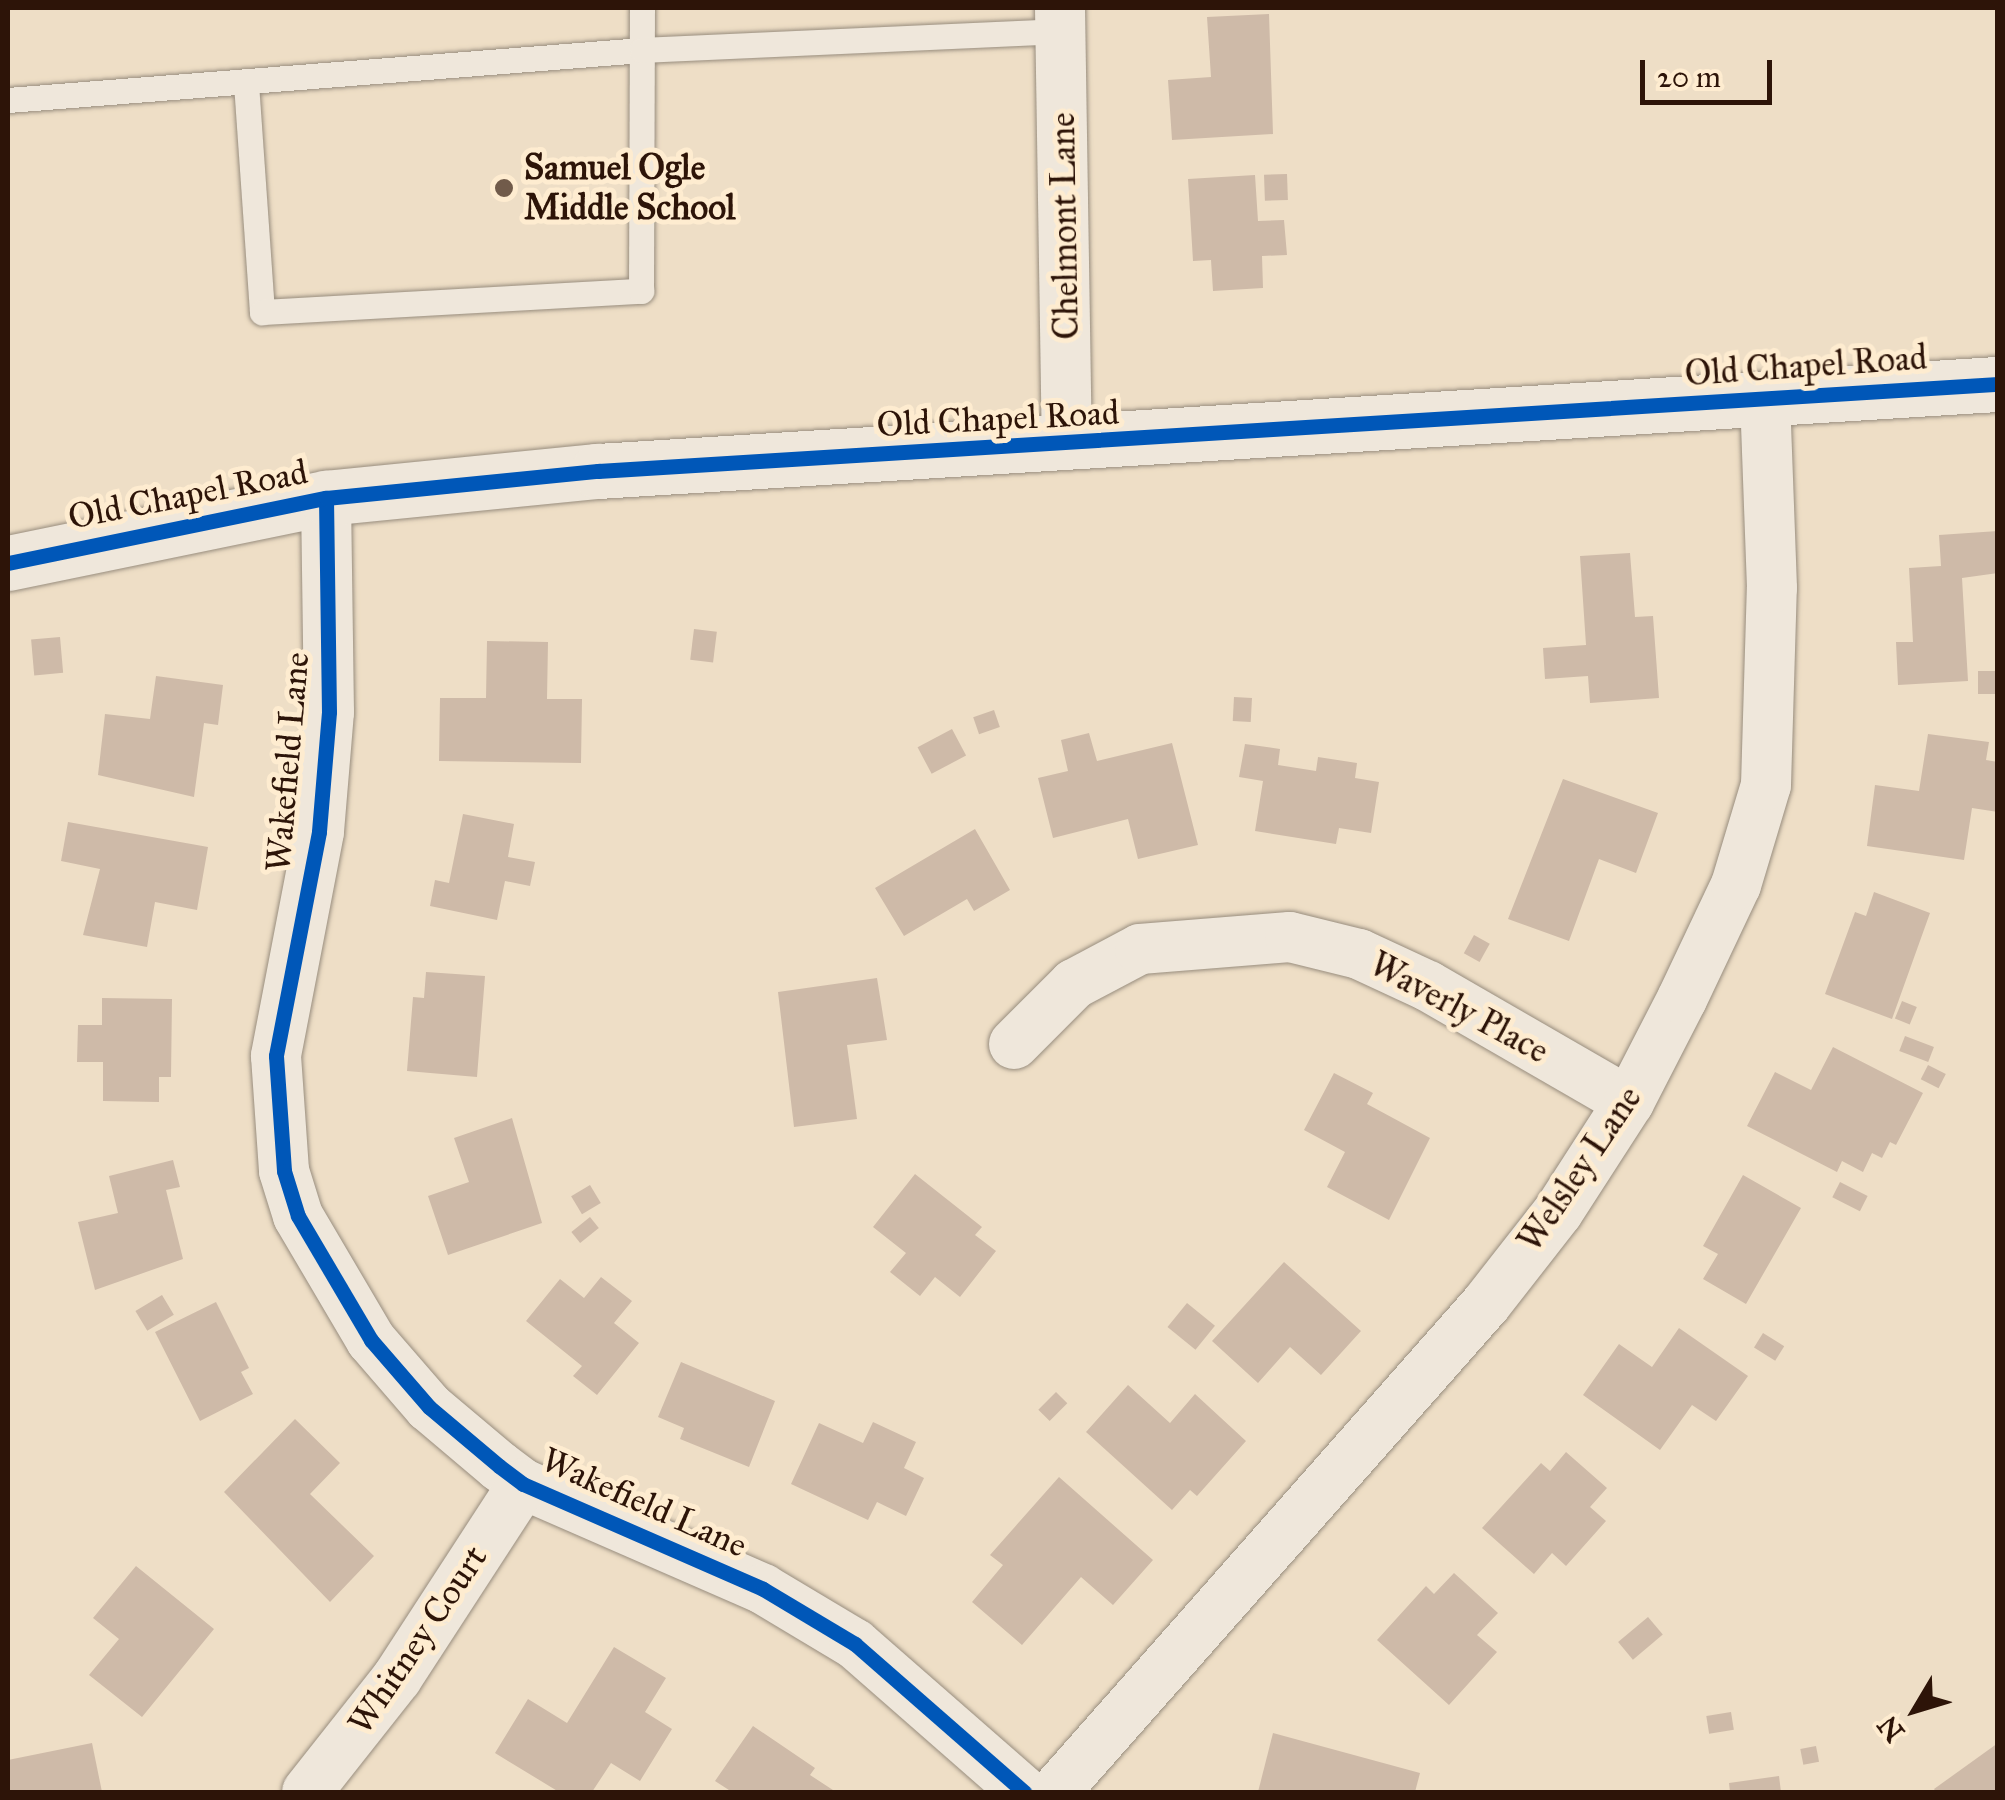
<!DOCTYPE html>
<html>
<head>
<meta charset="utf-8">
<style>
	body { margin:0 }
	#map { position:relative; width:2005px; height:1800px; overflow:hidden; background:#eedec6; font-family:"IM FELL Great Primer",serif }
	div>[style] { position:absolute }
	.building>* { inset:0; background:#cebaa8; transform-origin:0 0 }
	.roads { filter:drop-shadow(0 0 2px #988d7e) drop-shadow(0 0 2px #988d7e) }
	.lane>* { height:25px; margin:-12.5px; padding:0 12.5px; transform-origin:12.5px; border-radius:12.5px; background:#efe7db }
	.street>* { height:50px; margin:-25px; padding:0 25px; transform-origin:25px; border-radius:25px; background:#efe7db }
	.secondary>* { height:55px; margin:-27.5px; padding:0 27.5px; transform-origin:27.5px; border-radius:27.5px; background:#efe7db }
	.cycleway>* { height:15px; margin:-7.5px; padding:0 7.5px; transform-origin:7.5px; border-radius:7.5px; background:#0057b8 }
	.dots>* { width:28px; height:28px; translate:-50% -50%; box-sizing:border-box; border:5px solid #feecd0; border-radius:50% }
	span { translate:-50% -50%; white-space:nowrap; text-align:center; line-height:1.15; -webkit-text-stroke:10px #feecd0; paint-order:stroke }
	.poi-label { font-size:35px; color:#2d1408; font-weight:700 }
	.left { translate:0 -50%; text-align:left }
	.street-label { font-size:35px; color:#2d1408 }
	.frame { position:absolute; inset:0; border:10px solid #2d1408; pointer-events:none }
	.north { position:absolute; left:1865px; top:1660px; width:100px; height:100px; -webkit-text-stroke:8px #feecd0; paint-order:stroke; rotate:232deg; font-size:28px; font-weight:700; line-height:40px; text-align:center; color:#2d1408 }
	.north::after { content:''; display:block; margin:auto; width:35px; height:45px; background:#2d1408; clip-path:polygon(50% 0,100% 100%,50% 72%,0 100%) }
	.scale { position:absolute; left:1640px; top:60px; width:132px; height:45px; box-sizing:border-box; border:5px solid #2d1408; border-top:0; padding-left:12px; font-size:30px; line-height:35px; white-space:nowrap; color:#2d1408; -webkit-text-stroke:8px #feecd0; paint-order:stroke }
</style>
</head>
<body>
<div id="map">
	<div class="building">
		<div style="clip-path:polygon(1269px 14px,1273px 134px,1172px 140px,1168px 80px,1211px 77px,1207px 17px)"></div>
		<div style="left:1287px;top:174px;width:26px;height:23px;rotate:88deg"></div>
		<div style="clip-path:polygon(1255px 175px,1258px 221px,1284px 220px,1287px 255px,1262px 256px,1263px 288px,1213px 291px,1211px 260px,1193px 261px,1188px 179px)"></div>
		<div style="clip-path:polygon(1998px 531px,1998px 573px,1962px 578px,1968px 681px,1898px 685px,1896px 642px,1913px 642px,1909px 568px,1941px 566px,1939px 535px)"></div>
		<div style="clip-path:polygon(1630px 553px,1635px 617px,1653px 616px,1659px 698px,1590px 703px,1588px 676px,1545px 679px,1543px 648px,1586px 645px,1580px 556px)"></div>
		<div style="left:694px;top:629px;width:23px;height:31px;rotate:7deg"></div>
		<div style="left:60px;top:637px;width:36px;height:29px;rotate:85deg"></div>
		<div style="clip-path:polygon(487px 641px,548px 642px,547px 699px,582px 699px,581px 763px,439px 761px,440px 698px,486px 698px)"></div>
		<div style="left:1978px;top:671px;width:17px;height:23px"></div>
		<div style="clip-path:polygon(156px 676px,223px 685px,218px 725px,204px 723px,194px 797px,98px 775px,105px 714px,150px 719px)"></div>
		<div style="left:1234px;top:697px;width:18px;height:24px;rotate:3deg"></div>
		<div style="left:994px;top:710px;width:18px;height:22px;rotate:71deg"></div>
		<div style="left:952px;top:729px;width:30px;height:39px;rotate:62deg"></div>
		<div style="clip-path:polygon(1089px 733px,1097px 761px,1172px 743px,1198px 845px,1138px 859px,1128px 819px,1053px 838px,1038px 778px,1068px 771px,1061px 740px)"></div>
		<div style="clip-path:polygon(1928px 734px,1989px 742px,1986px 760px,1998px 762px,1998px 812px,1972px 808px,1964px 860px,1867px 846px,1875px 785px,1919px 791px)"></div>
		<div style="clip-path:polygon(1245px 744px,1280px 749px,1278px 765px,1316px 771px,1318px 757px,1357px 763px,1355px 778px,1379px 782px,1371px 833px,1339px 828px,1336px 844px,1255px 831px,1263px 781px,1239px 777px)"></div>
		<div style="clip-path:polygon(1563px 779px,1658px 813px,1636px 873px,1599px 859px,1569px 941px,1508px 919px)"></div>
		<div style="clip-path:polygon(463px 814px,514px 824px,508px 857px,535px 862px,530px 886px,505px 881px,497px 920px,430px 906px,435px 880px,449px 883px)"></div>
		<div style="clip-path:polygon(68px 822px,208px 847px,197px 910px,155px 902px,147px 947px,83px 935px,100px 869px,61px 861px)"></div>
		<div style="clip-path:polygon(975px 829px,1010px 890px,974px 911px,967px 899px,904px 936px,875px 888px)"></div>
		<div style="clip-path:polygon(1874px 892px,1930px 913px,1892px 1019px,1825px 994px,1855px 912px,1866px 916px)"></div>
		<div style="left:1474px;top:935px;width:18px;height:21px;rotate:29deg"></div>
		<div style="clip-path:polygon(426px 972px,485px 976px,477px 1077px,407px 1071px,413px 997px,424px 998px)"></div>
		<div style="clip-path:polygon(877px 978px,887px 1040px,847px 1045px,857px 1119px,794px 1127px,778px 992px)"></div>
		<div style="clip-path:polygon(102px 998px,172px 999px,171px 1077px,159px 1077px,159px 1102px,103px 1101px,103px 1062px,77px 1062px,78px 1025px,102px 1025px)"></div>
		<div style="left:1902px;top:1001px;width:16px;height:19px;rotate:22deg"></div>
		<div style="left:1905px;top:1036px;width:31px;height:16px;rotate:21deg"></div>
		<div style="clip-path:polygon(1833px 1047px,1923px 1093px,1896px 1145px,1890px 1142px,1882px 1158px,1872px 1153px,1863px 1172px,1842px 1161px,1837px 1172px,1747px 1126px,1775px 1072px,1811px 1090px)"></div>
		<div style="left:1928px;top:1065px;width:20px;height:16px;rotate:27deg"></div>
		<div style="clip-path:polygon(1334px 1073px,1373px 1093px,1367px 1104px,1430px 1138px,1389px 1220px,1327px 1187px,1345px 1152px,1304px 1130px)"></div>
		<div style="clip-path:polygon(512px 1118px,542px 1223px,448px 1255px,428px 1196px,469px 1182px,454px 1138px)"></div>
		<div style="clip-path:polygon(173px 1160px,180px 1187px,166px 1190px,183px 1259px,95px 1290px,78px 1222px,118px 1213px,109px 1176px)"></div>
		<div style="clip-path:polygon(915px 1174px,982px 1227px,975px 1235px,996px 1251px,960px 1297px,935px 1277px,920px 1296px,890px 1272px,906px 1253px,873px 1227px)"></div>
		<div style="clip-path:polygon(1743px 1175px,1801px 1208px,1746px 1304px,1703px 1279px,1718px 1254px,1703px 1246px)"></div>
		<div style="left:1840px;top:1182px;width:31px;height:17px;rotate:27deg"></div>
		<div style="left:590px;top:1185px;width:21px;height:22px;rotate:59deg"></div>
		<div style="left:590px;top:1217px;width:14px;height:24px;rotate:51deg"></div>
		<div style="clip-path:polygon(1284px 1262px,1361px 1331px,1321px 1375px,1290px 1347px,1258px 1383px,1212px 1341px)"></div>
		<div style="clip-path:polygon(601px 1277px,632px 1301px,614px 1323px,639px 1343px,597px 1395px,573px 1376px,582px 1366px,526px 1321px,560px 1279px,584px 1298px)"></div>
		<div style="left:162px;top:1295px;width:23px;height:31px;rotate:59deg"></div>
		<div style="clip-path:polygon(216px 1302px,249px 1368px,241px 1372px,253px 1394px,200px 1421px,155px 1332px)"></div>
		<div style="left:1187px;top:1303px;width:36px;height:31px;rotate:39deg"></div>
		<div style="clip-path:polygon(1679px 1328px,1748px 1376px,1716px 1421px,1692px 1405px,1660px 1450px,1583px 1395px,1619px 1344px,1652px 1367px)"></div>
		<div style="left:1763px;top:1333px;width:25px;height:17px;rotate:32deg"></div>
		<div style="clip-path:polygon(681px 1362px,775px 1401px,749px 1467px,680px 1439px,684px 1428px,658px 1417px)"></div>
		<div style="clip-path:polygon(1128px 1385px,1170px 1423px,1195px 1394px,1246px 1441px,1197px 1496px,1190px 1490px,1172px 1510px,1086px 1432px)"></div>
		<div style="left:1056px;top:1392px;width:16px;height:25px;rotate:45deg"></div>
		<div style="clip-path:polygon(295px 1419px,340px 1463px,310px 1494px,374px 1556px,330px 1602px,224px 1492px)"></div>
		<div style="clip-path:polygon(873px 1422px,916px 1442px,904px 1468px,924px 1478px,906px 1516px,877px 1502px,868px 1520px,791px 1484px,819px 1423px,863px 1443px)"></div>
		<div style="clip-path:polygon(1566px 1452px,1607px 1488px,1590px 1507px,1606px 1521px,1566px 1566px,1552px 1553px,1534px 1574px,1482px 1528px,1541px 1463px,1550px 1471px)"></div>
		<div style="clip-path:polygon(1059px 1477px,1153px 1560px,1113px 1605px,1081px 1577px,1022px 1645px,972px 1602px,1003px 1565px,990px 1555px)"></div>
		<div style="clip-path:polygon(136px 1566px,214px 1629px,142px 1717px,89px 1675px,119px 1639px,93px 1618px)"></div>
		<div style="clip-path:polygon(1454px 1573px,1498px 1613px,1477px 1635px,1497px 1652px,1449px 1705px,1377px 1640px,1426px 1586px,1434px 1594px)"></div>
		<div style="left:1648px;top:1617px;width:23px;height:39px;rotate:50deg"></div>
		<div style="clip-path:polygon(614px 1647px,666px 1678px,645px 1712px,672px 1729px,640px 1781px,611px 1763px,592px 1792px,559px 1792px,495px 1753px,528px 1699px,567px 1723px)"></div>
		<div style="left:1731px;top:1712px;width:18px;height:25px;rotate:81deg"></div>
		<div style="clip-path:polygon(753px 1726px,815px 1768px,810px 1775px,836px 1792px,732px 1792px,715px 1781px)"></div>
		<div style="clip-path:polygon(1273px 1733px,1420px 1773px,1415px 1792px,1258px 1792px)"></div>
		<div style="clip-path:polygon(92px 1743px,102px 1792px,8px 1792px,8px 1760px)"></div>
		<div style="clip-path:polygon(1998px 1743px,1998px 1792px,1936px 1792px,1934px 1789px)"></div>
		<div style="left:1816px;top:1746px;width:16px;height:16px;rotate:79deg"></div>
		<div style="clip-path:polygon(1779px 1776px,1781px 1792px,1730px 1792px,1729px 1783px)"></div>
	</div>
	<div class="roads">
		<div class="lane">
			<div style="left:246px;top:83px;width:230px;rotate:86deg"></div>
			<div style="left:262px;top:312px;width:380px;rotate:-3.2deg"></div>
			<div style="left:641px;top:291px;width:283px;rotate:-89.8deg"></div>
			<div style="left:8px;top:100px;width:636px;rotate:-4.51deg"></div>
			<div style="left:642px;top:50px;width:419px;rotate:-2.6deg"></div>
		</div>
		<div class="street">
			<div style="left:1060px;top:8px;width:437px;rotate:89.1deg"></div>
			<div style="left:326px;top:498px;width:214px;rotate:89.2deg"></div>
			<div style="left:329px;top:712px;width:120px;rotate:94.8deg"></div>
			<div style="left:319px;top:832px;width:228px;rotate:100.9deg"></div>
			<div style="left:276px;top:1056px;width:115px;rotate:86deg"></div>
			<div style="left:284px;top:1171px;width:47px;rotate:72.7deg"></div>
			<div style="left:298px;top:1216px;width:144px;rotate:59.5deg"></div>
			<div style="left:371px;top:1340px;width:89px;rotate:49.1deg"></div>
			<div style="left:429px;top:1407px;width:92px;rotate:40.1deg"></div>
			<div style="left:499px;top:1466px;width:30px;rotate:37deg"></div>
			<div style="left:523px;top:1484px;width:262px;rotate:23.6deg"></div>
			<div style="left:763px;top:1589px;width:107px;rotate:30.9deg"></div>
			<div style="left:855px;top:1644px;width:225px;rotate:41.2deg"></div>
			<div style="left:1014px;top:1044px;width:85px;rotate:-45deg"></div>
			<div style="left:1074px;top:984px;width:75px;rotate:-27.9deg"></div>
			<div style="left:1140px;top:949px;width:150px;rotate:-4.6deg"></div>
			<div style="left:1290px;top:937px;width:71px;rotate:13.8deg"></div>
			<div style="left:1359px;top:954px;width:76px;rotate:24.9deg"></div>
			<div style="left:1428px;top:986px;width:232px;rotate:30deg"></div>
			<div style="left:307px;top:1792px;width:145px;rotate:-51.7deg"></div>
			<div style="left:397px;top:1678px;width:231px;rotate:-57deg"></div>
			<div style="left:1055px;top:1792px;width:651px;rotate:-48.55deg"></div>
			<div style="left:1486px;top:1304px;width:117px;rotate:-52deg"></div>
			<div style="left:1558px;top:1212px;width:131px;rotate:-57.2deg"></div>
			<div style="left:1629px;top:1102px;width:116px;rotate:-62.8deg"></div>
			<div style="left:1682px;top:999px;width:126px;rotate:-64.7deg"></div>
			<div style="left:1736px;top:885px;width:104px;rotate:-73.3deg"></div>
			<div style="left:1766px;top:785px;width:197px;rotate:-88.3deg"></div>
			<div style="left:1772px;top:588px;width:189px;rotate:-92.1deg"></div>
		</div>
		<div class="secondary">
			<div style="left:8px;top:563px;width:325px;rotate:-11.6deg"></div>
			<div style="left:326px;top:498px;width:273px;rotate:-5.7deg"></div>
			<div style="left:598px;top:471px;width:1403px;rotate:-3.56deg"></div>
		</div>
	</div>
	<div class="cycleway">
		<div style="left:326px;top:498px;width:214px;rotate:89.2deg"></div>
		<div style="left:329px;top:712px;width:120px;rotate:94.8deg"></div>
		<div style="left:319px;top:832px;width:228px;rotate:100.9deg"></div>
		<div style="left:276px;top:1056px;width:115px;rotate:86deg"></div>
		<div style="left:284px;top:1171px;width:47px;rotate:72.7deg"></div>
		<div style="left:298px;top:1216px;width:144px;rotate:59.5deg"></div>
		<div style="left:371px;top:1340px;width:89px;rotate:49.1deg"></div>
		<div style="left:429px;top:1407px;width:92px;rotate:40.1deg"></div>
		<div style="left:499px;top:1466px;width:30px;rotate:37deg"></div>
		<div style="left:523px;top:1484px;width:262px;rotate:23.6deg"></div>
		<div style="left:763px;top:1589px;width:107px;rotate:30.9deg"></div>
		<div style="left:855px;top:1644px;width:225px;rotate:41.2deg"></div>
		<div style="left:8px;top:563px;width:325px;rotate:-11.6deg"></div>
		<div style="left:326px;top:498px;width:273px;rotate:-5.7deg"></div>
		<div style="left:598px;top:471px;width:1403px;rotate:-3.56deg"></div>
	</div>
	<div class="dots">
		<div style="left:504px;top:188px;background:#715b4a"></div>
	</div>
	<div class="poi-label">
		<span class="left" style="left:524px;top:188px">Samuel Ogle<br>Middle School</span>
	</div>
	<div class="street-label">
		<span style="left:1065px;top:226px;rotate:-91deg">Chelmont Lane</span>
		<span style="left:1806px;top:366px;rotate:-4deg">Old Chapel Road</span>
		<span style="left:998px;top:419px;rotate:-3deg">Old Chapel Road</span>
		<span style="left:188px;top:495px;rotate:-11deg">Old Chapel Road</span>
		<span style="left:288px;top:762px;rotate:-85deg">Wakefield Lane</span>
		<span style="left:1459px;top:1008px;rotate:28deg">Waverly Place</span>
		<span style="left:1580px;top:1169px;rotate:-56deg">Welsley Lane</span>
		<span style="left:644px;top:1503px;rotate:24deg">Wakefield Lane</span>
		<span style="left:418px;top:1640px;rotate:-56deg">Whitney Court</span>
	</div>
	<div class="frame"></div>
	<div class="north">N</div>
	<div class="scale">20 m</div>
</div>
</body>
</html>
